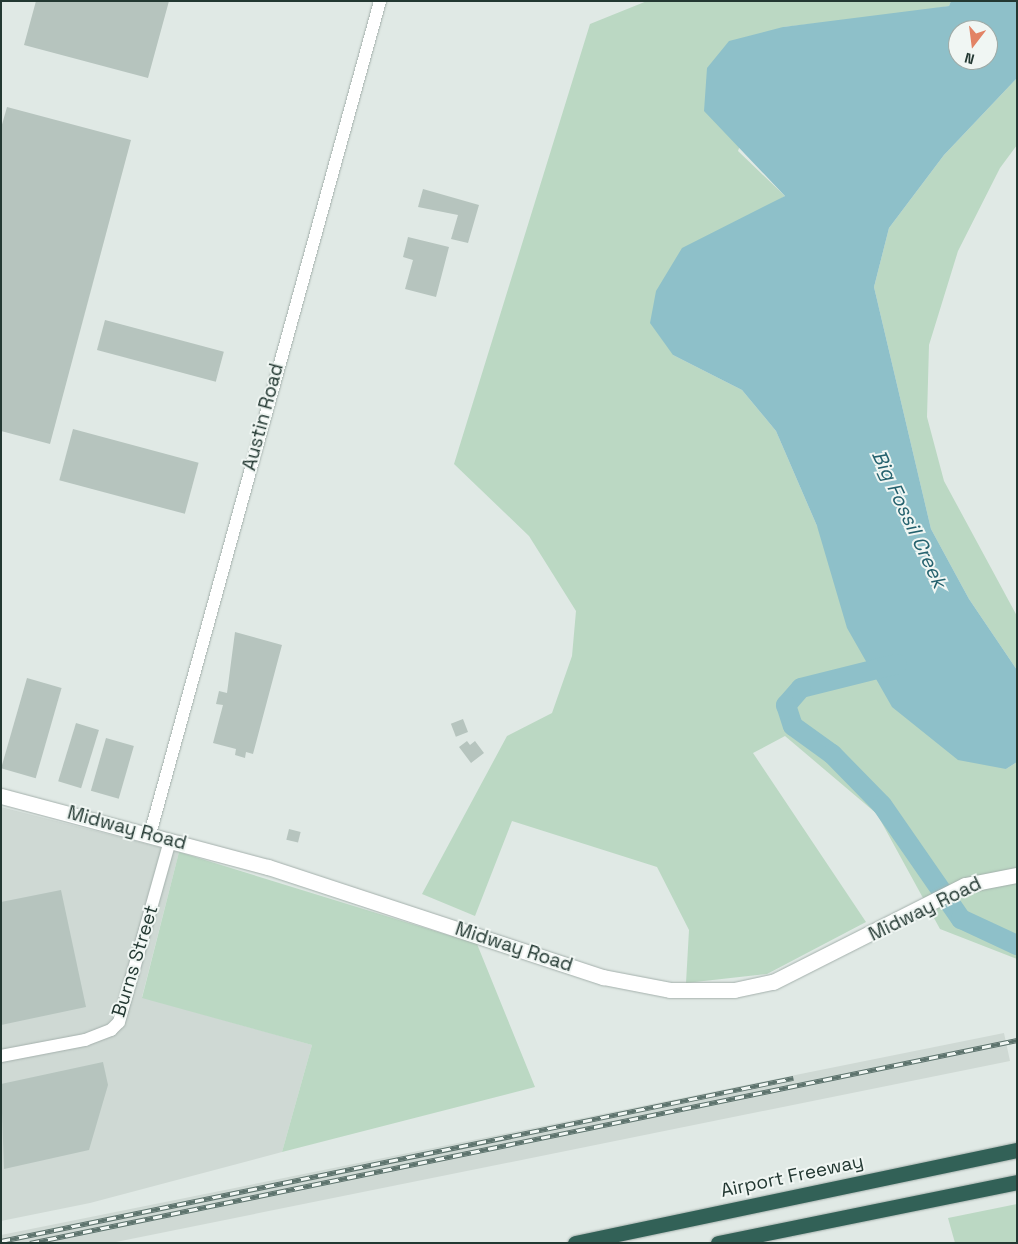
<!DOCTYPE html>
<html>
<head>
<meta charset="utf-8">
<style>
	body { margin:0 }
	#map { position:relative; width:1018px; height:1244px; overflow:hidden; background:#e0e9e5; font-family:"Space Grotesk",sans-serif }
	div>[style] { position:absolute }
	.built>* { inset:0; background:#cfd9d4 }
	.green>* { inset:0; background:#bbd8c3 }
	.water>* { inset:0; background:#8ec0c9 }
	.river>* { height:20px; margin:-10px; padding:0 10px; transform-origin:10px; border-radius:10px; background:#8ec0c9 }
	.building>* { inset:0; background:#b6c4be; transform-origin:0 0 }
	.roads { filter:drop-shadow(0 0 1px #a4b0ac) drop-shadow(0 0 1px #a4b0ac) }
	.minor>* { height:12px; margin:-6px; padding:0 6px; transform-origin:6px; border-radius:6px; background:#fff }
	.secondary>* { height:15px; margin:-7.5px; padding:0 7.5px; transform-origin:7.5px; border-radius:7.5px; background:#fff }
	.motorway>* { height:15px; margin:-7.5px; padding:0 7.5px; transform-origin:7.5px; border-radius:7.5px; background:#326157 }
	.rail>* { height:5px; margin-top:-2.5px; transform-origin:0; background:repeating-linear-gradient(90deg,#f0f6f3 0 9px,#5d736d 0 18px); box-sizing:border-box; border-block:1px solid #5d736d }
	span { translate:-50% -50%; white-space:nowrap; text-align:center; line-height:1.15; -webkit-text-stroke:4px #f0f6f3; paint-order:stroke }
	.street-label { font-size:19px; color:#233832 }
	.water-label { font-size:20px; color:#24616d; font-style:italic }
	.frame { position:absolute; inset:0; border:2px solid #233832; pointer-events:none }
	.north { position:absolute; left:948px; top:20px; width:50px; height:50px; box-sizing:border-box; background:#f0f6f3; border:1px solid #9eaaa6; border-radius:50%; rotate:195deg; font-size:14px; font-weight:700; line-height:20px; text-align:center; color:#233832 }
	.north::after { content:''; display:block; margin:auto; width:18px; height:22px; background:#e28365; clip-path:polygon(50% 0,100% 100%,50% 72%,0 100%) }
</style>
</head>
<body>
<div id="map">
	<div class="built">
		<div style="clip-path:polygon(1px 807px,179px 852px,142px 997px,312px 1045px,282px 1152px,90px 1203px,1px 1221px)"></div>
		<div style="clip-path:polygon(1004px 1033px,1010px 1061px,111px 1243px,1px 1243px,1px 1235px)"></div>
	</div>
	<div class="green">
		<div style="clip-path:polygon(647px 1px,951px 1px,949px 6px,905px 14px,783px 27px,738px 151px,785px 196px,762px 211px,673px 355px,742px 390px,776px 431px,817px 526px,1006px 769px,1017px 762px,1017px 959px,940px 929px,877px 814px,785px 736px,753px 753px,866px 922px,767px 974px,686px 983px,689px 930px,657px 867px,512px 821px,475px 916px,422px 894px,507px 736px,552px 713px,572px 656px,576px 611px,529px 536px,454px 464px,590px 24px)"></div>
		<div style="clip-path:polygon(1017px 78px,1017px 145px,1000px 168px,958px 251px,929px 345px,927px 417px,944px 481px,1017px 616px,1017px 670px,969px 599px,931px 529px,874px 287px,889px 228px,944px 155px)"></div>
		<div style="clip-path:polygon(179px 852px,477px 944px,535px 1087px,282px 1152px,312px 1045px,142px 998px)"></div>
		<div style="clip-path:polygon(1017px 1204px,1017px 1243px,955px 1243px,948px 1218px)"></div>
	</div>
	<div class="water">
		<div style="clip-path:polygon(evenodd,951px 1px,1017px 1px,1017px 78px,944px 155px,889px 228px,874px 287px,931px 529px,969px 599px,1017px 670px,1017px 762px,1006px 769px,958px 760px,892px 707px,847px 628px,817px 526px,776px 431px,742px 390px,673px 355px,650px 323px,656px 291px,682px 248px,785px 196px,704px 111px,707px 68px,729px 41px,783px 27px,949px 6px,951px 1px,958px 30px,988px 30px,988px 60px,958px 60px,958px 30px)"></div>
	</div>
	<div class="river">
		<div style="left:897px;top:664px;width:99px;rotate:166deg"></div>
		<div style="left:801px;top:688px;width:23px;rotate:131deg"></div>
		<div style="left:786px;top:705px;width:22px;rotate:72deg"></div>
		<div style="left:793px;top:726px;width:48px;rotate:35.7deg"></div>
		<div style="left:832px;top:754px;width:71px;rotate:45.6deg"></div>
		<div style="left:882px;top:805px;width:139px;rotate:55.3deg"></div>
		<div style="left:961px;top:919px;width:62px;rotate:24.9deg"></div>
	</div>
	<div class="building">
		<div style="clip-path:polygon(36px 1px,169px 1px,148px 78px,24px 45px)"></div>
		<div style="clip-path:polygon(7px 107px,131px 140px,50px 444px,1px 431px,1px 128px)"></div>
		<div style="clip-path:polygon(423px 189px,479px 205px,468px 243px,451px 239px,458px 215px,418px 207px)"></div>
		<div style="clip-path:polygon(408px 237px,449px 247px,436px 297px,405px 289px,413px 260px,403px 257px)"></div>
		<div style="left:105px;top:320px;width:123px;height:31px;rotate:15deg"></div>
		<div style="left:73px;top:429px;width:130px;height:53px;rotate:15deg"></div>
		<div style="clip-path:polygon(235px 632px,282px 645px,253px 754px,246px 752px,245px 758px,235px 755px,236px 749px,213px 743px,223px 705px,216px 704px,219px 691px,227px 693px)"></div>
		<div style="left:27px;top:678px;width:36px;height:94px;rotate:16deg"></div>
		<div style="left:463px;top:719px;width:14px;height:13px;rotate:69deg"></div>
		<div style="left:76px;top:723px;width:24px;height:61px;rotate:17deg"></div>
		<div style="left:106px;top:738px;width:29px;height:55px;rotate:16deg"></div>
		<div style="clip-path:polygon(467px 741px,470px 745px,475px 741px,484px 753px,471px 763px,459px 747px)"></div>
		<div style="left:289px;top:829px;width:12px;height:11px;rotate:14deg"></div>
		<div style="clip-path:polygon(61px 890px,86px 1007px,1px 1025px,1px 902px)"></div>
		<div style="clip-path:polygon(103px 1062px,108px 1085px,89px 1150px,4px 1169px,1px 1084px)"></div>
	</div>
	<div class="roads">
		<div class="minor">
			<div style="left:150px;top:834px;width:864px;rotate:-74.56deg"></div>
			<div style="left:1px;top:1056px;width:86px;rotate:-10.8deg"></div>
			<div style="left:85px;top:1040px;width:28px;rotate:-21deg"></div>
			<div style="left:111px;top:1030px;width:11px;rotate:-45deg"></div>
			<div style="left:119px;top:1022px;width:189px;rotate:-74.3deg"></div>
		</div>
		<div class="secondary">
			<div style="left:1px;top:796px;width:276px;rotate:14.9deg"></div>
			<div style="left:268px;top:867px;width:353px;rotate:18.2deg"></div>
			<div style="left:603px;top:977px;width:68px;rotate:11deg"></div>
			<div style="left:670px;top:990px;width:64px"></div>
			<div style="left:734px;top:990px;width:40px;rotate:-12deg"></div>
			<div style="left:773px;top:982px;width:215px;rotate:-26.8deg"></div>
			<div style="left:965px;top:885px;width:53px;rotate:-10.9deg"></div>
		</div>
		<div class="motorway">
			<div style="left:575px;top:1243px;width:452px;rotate:-11.9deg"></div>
			<div style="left:718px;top:1243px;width:305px;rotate:-11.5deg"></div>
		</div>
	</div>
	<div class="rail">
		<div style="left:1px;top:1241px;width:809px;rotate:-11.63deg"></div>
		<div style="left:30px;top:1243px;width:1008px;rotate:-11.62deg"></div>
	</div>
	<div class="street-label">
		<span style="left:263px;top:417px;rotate:-75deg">Austin Road</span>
		<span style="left:127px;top:828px;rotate:15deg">Midway Road</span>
		<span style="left:925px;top:909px;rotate:-26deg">Midway Road</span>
		<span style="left:514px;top:947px;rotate:18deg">Midway Road</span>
		<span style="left:135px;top:961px;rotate:-73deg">Burns Street</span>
		<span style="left:792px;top:1176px;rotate:-12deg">Airport Freeway</span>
	</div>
	<div class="water-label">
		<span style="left:909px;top:519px;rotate:65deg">Big Fossil Creek</span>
	</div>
	<div class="frame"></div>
	<div class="north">N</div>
</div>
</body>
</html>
